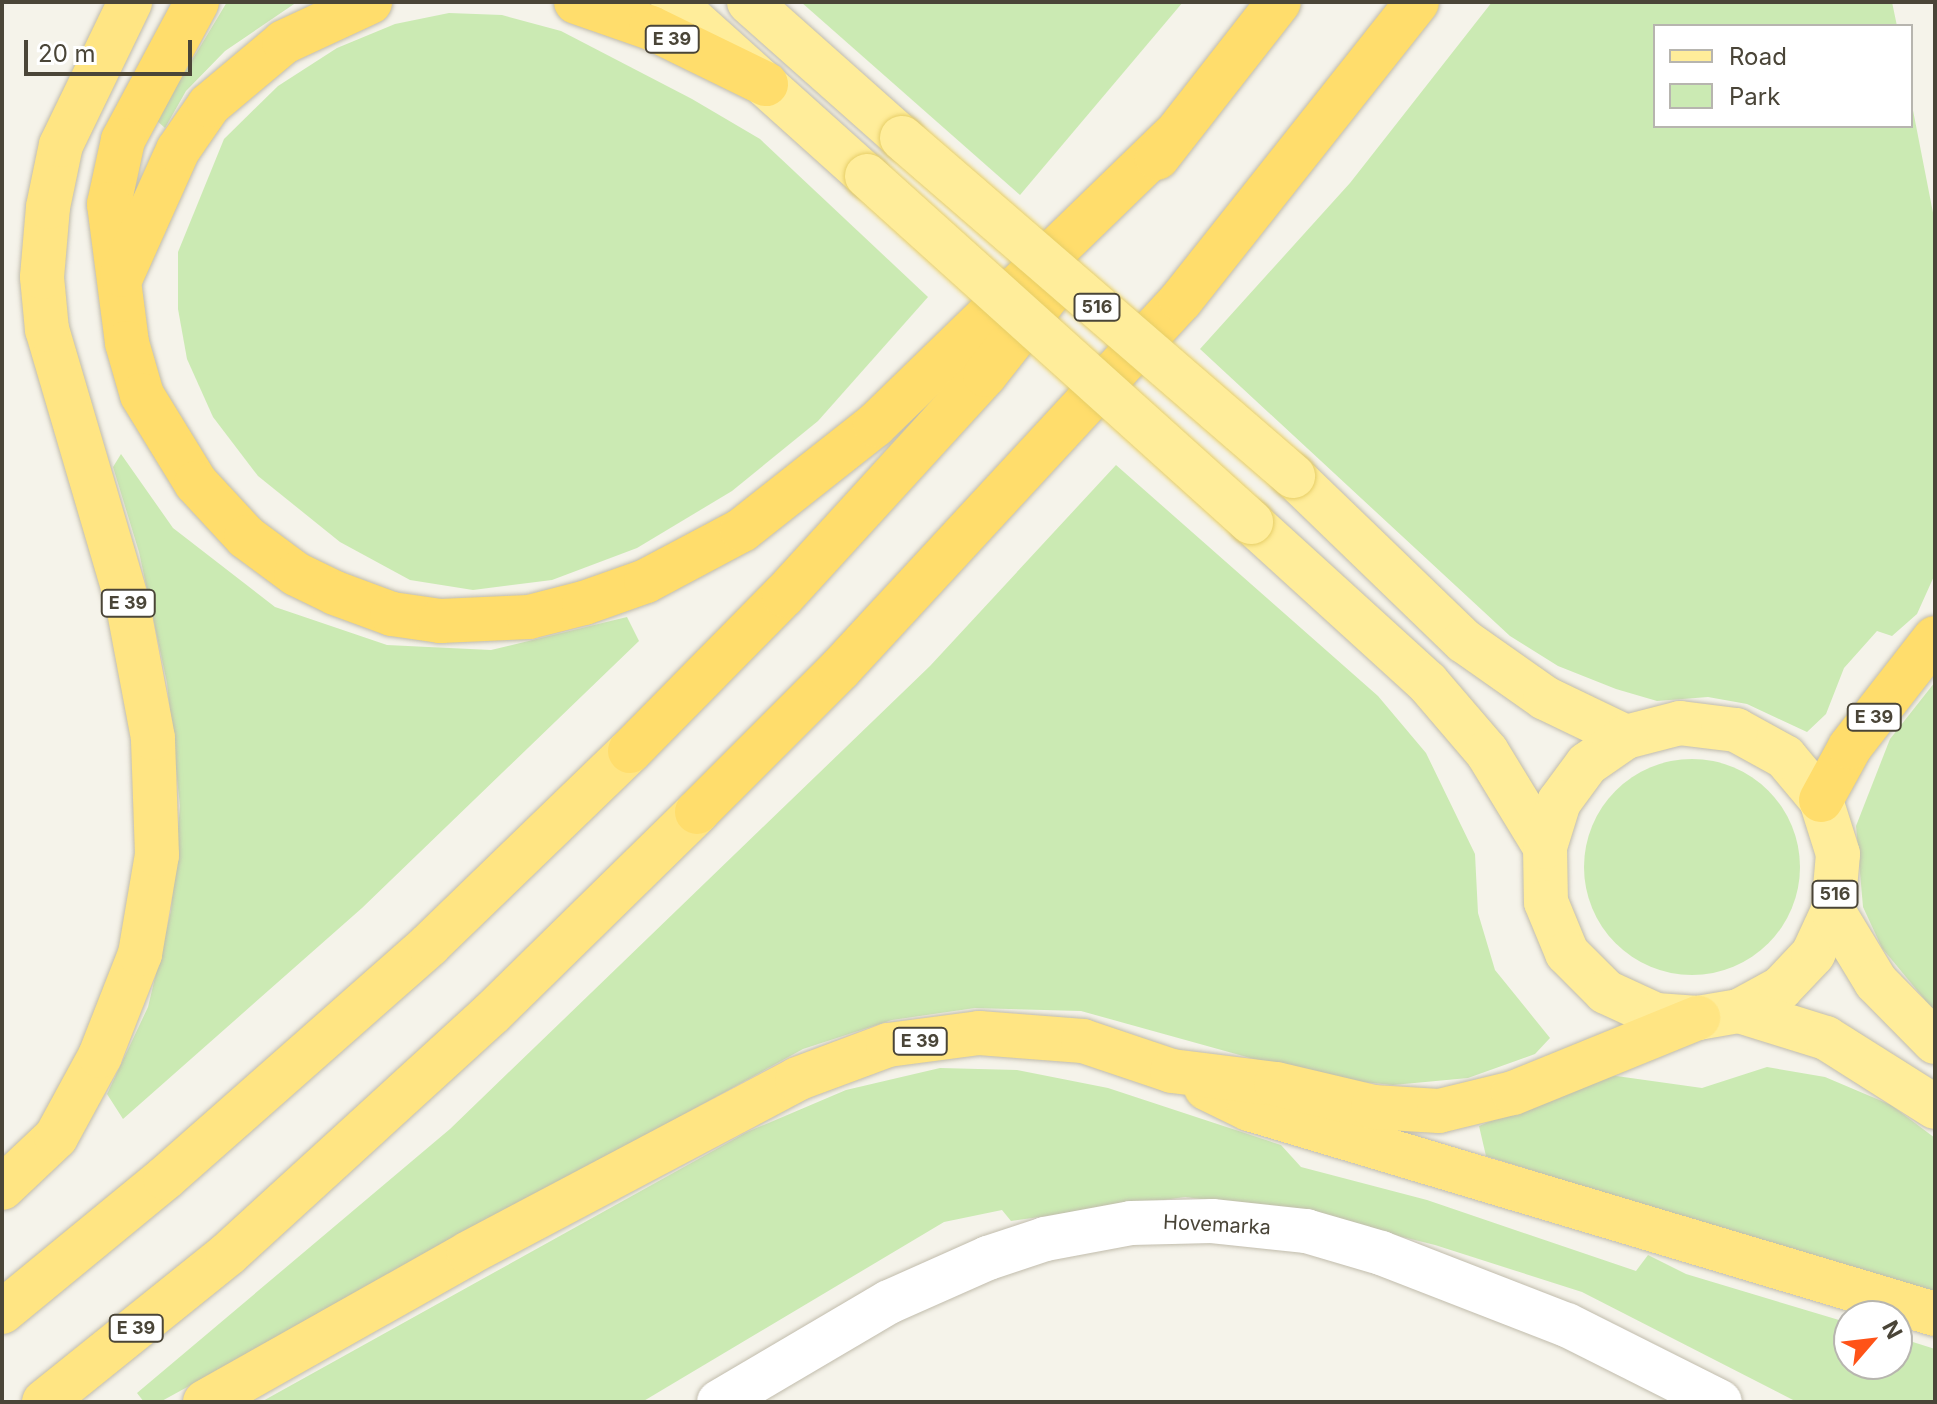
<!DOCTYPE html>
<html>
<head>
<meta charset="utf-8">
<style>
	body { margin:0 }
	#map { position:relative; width:1937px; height:1404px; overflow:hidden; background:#f5f3ea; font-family:Inter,sans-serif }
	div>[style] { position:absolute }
	.green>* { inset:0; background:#cbeab3 }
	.round { border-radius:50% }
	.roads { filter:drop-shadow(0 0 2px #c1bcac) drop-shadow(0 0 2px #c1bcac) }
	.minor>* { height:44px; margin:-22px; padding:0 22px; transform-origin:22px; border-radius:22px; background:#fff }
	.primary>* { height:44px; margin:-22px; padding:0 22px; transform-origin:22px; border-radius:22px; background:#ffed9a }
	.trunk>* { height:44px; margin:-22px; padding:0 22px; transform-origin:22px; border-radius:22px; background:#ffe583 }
	.motorway>* { height:44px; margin:-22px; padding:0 22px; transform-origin:22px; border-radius:22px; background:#ffdd6c }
	.bridges { filter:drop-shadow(0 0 2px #e7ce67) drop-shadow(0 0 2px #e7ce67) }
	.primary-bridge>* { height:44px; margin:-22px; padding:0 22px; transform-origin:22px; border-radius:22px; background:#ffed9a }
	span { translate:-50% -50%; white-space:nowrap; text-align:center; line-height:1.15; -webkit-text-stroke:6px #fff; paint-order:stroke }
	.shield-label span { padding:2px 6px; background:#fff; border:2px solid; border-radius:6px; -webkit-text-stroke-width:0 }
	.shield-label { font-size:18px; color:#4a4538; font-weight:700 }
	.street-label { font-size:20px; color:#4a4538 }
	.frame { position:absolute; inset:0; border:4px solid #4a4538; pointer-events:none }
	.legend { position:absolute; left:1653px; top:24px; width:260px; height:104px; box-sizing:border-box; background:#fff; border:2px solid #b7b5af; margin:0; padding:10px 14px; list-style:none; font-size:24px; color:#4a4538 }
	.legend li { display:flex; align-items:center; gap:16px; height:40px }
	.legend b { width:40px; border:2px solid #b7b5af }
	.north { position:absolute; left:1833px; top:1300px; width:80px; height:80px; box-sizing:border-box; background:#fff; border:2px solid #b7b5af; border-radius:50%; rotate:62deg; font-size:22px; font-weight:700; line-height:32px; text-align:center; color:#4a4538 }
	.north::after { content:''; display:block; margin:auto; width:28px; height:36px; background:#ff5318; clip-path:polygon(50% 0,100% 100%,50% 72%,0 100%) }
	.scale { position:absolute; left:24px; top:40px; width:168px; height:36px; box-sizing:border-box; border:4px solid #4a4538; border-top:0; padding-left:10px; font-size:24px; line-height:28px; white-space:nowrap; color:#4a4538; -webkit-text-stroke:6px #fff; paint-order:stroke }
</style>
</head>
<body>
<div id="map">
	<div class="green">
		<div style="clip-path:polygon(227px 2px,297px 2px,225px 51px,186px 91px,165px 128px,156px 120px)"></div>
		<div style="clip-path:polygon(801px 2px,1183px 2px,1020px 195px)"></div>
		<div style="clip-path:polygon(1492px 2px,1892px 2px,1897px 26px,1655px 26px,1655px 126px,1911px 126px,1911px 100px,1935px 223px,1935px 574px,1917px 614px,1892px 636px,1877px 631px,1844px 668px,1826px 714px,1807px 732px,1747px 704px,1708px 697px,1657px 701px,1616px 689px,1558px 666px,1510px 636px,1200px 349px,1350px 183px)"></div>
		<div style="clip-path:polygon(449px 13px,502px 15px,561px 31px,692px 99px,760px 139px,928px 297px,818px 421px,732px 491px,637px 548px,552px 580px,473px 590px,410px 580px,340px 542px,258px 476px,213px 417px,187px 359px,178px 309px,178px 252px,224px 139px,278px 86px,337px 48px,395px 24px)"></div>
		<div style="clip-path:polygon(121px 454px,173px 528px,275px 607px,387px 645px,491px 650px,627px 617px,639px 641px,362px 908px,123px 1119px,107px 1094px,148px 1007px,171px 911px,180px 806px,167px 683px,139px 552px,113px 467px)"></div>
		<div style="clip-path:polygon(1116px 465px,1378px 696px,1426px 753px,1475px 854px,1478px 913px,1495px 970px,1550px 1038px,1535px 1054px,1468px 1078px,1393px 1085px,1322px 1078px,1081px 1011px,975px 1008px,892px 1020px,803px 1049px,160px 1402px,144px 1402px,137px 1393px,450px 1129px,930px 666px)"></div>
		<div style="clip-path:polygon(1935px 682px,1935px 1012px,1882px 948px,1863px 907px,1856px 826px,1890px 739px)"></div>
		<div class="round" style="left:1584px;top:759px;width:216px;height:216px"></div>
		<div style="clip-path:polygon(1767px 1067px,1825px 1077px,1891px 1105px,1935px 1138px,1935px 1297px,1486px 1156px,1479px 1126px,1602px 1074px,1702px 1088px)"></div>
		<div style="clip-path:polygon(940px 1068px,1017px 1070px,1108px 1088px,1281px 1145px,1301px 1167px,1427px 1200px,1636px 1271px,1648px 1255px,1686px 1274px,1849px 1323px,1849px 1364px,1897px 1364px,1897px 1337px,1935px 1349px,1935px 1402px,1797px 1402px,1582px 1292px,1435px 1245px,1293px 1210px,1185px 1197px,1011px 1221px,1002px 1210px,944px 1222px,642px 1402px,261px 1402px,747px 1132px,846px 1090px)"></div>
	</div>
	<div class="roads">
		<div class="minor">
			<div style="left:719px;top:1402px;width:197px;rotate:-30.5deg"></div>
			<div style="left:889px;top:1302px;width:108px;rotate:-24deg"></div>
			<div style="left:988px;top:1258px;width:60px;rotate:-18.4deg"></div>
			<div style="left:1045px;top:1239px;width:87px;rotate:-10.5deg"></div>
			<div style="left:1131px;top:1223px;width:81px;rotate:-1.4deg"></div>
			<div style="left:1212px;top:1221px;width:95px;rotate:6.1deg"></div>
			<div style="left:1306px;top:1231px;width:78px;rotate:16.3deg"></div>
			<div style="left:1381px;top:1253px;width:199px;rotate:21.2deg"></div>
			<div style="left:1567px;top:1325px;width:171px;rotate:26.7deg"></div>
		</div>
		<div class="primary">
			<div style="left:673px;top:2px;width:261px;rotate:41.9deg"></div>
			<div style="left:749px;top:2px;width:205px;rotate:41.6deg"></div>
			<div style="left:1293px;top:476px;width:238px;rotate:44deg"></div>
			<div style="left:1464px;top:641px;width:99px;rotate:35.1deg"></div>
			<div style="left:1545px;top:698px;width:90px;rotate:25.7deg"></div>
			<div style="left:1251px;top:522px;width:238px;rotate:42.3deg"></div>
			<div style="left:1427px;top:682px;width:92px;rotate:49.4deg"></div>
			<div style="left:1487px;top:752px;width:111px;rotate:58.6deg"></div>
			<div style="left:1545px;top:847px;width:55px;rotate:89deg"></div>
			<div style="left:1546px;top:902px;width:55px;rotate:67.6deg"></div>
			<div style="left:1567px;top:953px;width:55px;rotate:45deg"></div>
			<div style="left:1606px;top:992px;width:55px;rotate:24.7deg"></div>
			<div style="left:1656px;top:1015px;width:42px;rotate:4.1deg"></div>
			<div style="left:1698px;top:1018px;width:42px;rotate:-9.7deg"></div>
			<div style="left:1739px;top:1011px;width:48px;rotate:-28.7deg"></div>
			<div style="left:1781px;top:988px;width:47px;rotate:-46.7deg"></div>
			<div style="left:1813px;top:954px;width:47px;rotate:-65.1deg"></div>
			<div style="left:1833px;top:911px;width:57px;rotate:-85deg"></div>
			<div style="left:1838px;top:854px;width:57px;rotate:-107.5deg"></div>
			<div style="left:1821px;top:800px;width:56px;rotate:-129.9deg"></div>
			<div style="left:1785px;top:757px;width:56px;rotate:-151.1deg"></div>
			<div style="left:1736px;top:730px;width:56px;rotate:-172.9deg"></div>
			<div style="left:1680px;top:723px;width:56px;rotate:165.5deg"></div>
			<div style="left:1626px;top:737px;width:47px;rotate:145.3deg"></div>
			<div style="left:1587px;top:764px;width:47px;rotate:126.4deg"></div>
			<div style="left:1559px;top:802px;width:47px;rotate:107.3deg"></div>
			<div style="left:1833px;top:911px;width:83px;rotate:58.8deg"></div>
			<div style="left:1876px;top:982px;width:84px;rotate:45.5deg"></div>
			<div style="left:1739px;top:1011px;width:91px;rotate:17.2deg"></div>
			<div style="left:1826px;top:1038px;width:129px;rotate:32.3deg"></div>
		</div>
		<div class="trunk">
			<div style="left:1206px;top:1088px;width:48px;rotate:26deg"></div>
			<div style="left:1249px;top:1109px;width:716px;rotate:16.64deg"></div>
			<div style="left:2px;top:1188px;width:74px;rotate:-43.4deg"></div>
			<div style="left:56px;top:1137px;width:92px;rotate:-61.5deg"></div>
			<div style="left:100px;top:1056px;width:110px;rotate:-68.6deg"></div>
			<div style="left:140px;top:954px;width:100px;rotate:-80.3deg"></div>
			<div style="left:157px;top:855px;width:117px;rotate:-92deg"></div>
			<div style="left:153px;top:738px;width:139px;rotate:-100.7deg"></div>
			<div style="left:127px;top:601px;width:283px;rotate:-106.4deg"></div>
			<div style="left:47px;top:330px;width:53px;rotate:-95.4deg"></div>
			<div style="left:42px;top:277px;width:70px;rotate:-85.1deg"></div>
			<div style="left:48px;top:207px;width:63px;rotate:-78.2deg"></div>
			<div style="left:61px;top:145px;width:159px;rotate:-64.2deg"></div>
			<div style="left:2px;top:1312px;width:211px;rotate:-39.4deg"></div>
			<div style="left:165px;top:1178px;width:352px;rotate:-41.4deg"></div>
			<div style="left:429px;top:945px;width:279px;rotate:-44deg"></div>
			<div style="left:44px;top:1402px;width:236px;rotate:-38.8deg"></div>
			<div style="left:228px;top:1254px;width:356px;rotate:-42.4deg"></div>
			<div style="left:491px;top:1014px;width:289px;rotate:-44.4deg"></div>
			<div style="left:205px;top:1402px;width:303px;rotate:-29.4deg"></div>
			<div style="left:469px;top:1253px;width:371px;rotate:-27.9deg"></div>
			<div style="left:797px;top:1079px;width:97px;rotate:-20.5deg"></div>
			<div style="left:888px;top:1045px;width:92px;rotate:-7.5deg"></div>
			<div style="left:979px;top:1033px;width:104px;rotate:4.4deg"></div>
			<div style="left:1083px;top:1041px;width:94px;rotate:18.6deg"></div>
			<div style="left:1172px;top:1071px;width:105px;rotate:7.1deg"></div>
			<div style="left:1276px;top:1084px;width:100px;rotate:13.3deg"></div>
			<div style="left:1373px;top:1107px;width:66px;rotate:3.5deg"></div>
			<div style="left:1439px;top:1111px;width:76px;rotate:-13.7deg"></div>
			<div style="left:1513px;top:1093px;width:200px;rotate:-22.1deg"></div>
		</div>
		<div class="motorway">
			<div style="left:197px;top:2px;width:157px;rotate:118.2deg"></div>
			<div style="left:123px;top:140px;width:66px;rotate:102.3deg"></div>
			<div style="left:109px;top:204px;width:140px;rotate:82.6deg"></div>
			<div style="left:127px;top:343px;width:54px;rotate:73.9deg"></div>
			<div style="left:142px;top:395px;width:103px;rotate:58.5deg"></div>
			<div style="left:196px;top:483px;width:74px;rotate:47.2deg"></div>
			<div style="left:246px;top:537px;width:62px;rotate:36.5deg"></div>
			<div style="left:296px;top:574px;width:43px;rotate:26deg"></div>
			<div style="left:335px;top:593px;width:61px;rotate:20.2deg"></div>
			<div style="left:392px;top:614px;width:49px;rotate:8.3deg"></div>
			<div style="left:440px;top:621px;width:89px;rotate:-2.6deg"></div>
			<div style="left:529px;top:617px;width:57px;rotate:-14.3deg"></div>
			<div style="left:584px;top:603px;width:66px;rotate:-19.5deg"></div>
			<div style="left:646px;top:581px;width:109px;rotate:-28deg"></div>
			<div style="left:742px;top:530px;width:169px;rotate:-38.3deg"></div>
			<div style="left:875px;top:425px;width:415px;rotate:-44.1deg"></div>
			<div style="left:576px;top:2px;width:79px;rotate:19.1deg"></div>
			<div style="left:651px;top:28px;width:128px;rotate:26deg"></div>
			<div style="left:1157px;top:158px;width:198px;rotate:-52deg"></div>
			<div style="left:122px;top:275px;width:137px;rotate:-65.9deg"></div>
			<div style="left:178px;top:150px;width:55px;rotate:-55.4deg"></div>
			<div style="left:209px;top:105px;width:98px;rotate:-40deg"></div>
			<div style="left:284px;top:42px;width:95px;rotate:-24.9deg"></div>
			<div style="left:630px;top:751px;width:219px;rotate:-45.4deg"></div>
			<div style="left:784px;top:595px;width:298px;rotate:-47.6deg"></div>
			<div style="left:985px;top:375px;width:108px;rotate:-51.8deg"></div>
			<div style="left:1821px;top:800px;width:60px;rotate:-61.3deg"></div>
			<div style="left:1850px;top:747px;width:138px;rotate:-52.1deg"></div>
			<div style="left:697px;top:812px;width:202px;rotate:-45deg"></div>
			<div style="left:840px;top:669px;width:502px;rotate:-47.26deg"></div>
			<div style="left:1181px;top:300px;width:380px;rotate:-51.6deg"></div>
		</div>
	</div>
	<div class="bridges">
		<div class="primary-bridge">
			<div style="left:902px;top:138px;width:517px;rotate:40.84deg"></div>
			<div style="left:867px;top:176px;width:517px;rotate:42.02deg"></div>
		</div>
	</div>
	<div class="shield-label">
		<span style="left:672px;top:39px">E 39</span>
		<span style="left:1097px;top:307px">516</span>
		<span style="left:128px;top:603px">E 39</span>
		<span style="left:1874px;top:717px">E 39</span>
		<span style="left:1835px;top:894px">516</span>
		<span style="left:920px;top:1041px">E 39</span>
		<span style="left:136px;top:1328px">E 39</span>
	</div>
	<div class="street-label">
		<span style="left:1217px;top:1225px;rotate:3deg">Hovemarka</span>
	</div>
	<div class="frame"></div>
	<ul class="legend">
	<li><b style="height:10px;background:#ffed9a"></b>Road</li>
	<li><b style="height:22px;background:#cbeab3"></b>Park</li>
	</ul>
	<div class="north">N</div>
	<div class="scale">20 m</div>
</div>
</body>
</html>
